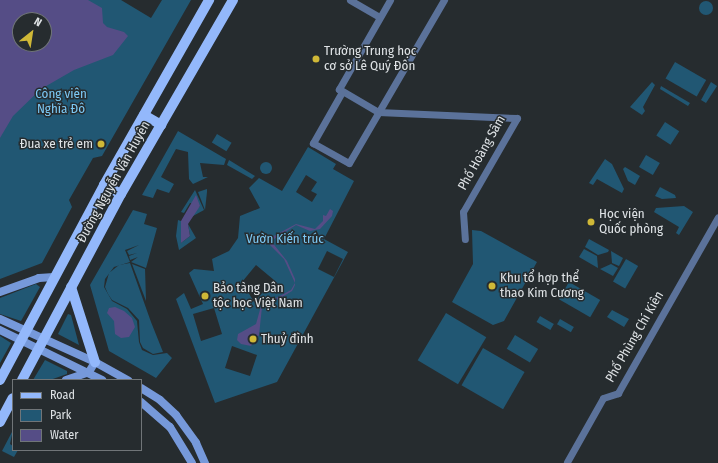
<!DOCTYPE html>
<html>
<head>
<meta charset="utf-8">
<style>
	body { margin:0 }
	#map { position:relative; width:718px; height:463px; overflow:hidden; background:#262c2f; font-family:"Fira Sans Condensed",sans-serif }
	div>[style] { position:absolute }
	.green>* { inset:0; background:#215773; transform-origin:0 0 }
	.round { border-radius:50% }
	.water>* { inset:0; background:#554d86 }
	.minor>* { height:7px; margin:-3.5px; padding:0 3.5px; transform-origin:3.5px; border-radius:3.5px; background:#5b729a }
	.secondary>* { height:8px; margin:-4px; padding:0 4px; transform-origin:4px; border-radius:4px; background:#7699da }
	.primary>* { height:10px; margin:-5px; padding:0 5px; transform-origin:5px; border-radius:5px; background:#93b8fb }
	.dots>* { width:11px; height:11px; translate:-50% -50%; box-sizing:border-box; border:2px solid #262c2f; border-radius:50% }
	span { translate:-50% -50%; white-space:nowrap; text-align:center; line-height:1.15; -webkit-text-stroke:3px #262c2f; paint-order:stroke }
	.poi-label { font-size:13px; color:#dfe3e6 }
	.left { translate:0 -50%; text-align:left }
	.right { translate:-100% -50%; text-align:right }
	.park-label { font-size:13px; color:#7cc9f5 }
	.street-label { font-size:13px; color:#dfe3e6 }
	.legend { position:absolute; left:12px; top:379px; width:130px; height:72px; box-sizing:border-box; background:#262c2f; border:1px solid #707578; margin:0; padding:5px 7px; list-style:none; font-size:12px; color:#dfe3e6 }
	.legend li { display:flex; align-items:center; gap:8px; height:20px }
	.legend b { width:20px; border:1px solid #707578 }
	.north { position:absolute; left:12px; top:12px; width:40px; height:40px; box-sizing:border-box; background:#262c2f; border:1px solid #707578; border-radius:50%; rotate:30deg; font-size:11px; font-weight:700; line-height:16px; text-align:center; color:#dfe3e6 }
	.north::after { content:''; display:block; margin:auto; width:14px; height:18px; background:#cfb837; clip-path:polygon(50% 0,100% 100%,50% 72%,0 100%) }
</style>
</head>
<body>
<div id="map">
	<div class="green">
		<div style="clip-path:polygon(evenodd,0 0,121px 0,151px 18px,162px 0,191px 0,102px 156px,93px 158px,69px 200px,72px 207px,42px 263px,0 279px,0 0,20px 20px,44px 20px,44px 44px,20px 44px,20px 20px)"></div>
		<div class="round" style="left:699px;top:1px;width:14px;height:14px"></div>
		<div style="left:675px;top:62px;width:36px;height:19px;rotate:30deg"></div>
		<div style="clip-path:polygon(652px 82px,655px 85px,643px 107px,645px 111px,642px 115px,630px 107px)"></div>
		<div style="clip-path:polygon(711px 82px,717px 86px,706px 103px,701px 100px)"></div>
		<div style="clip-path:polygon(661px 86px,690px 103px,688px 106px,660px 89px)"></div>
		<div style="left:665px;top:122px;width:17px;height:16px;rotate:33deg"></div>
		<div style="clip-path:polygon(178px 131px,226px 159px,224px 165px,200px 163px,203px 177px,208px 177px,193px 184px,189px 179px,188px 152px,176px 149px,161px 177px,174px 184px,169px 193px,157px 189px,153px 198px,142px 195px)"></div>
		<div style="left:217px;top:134px;width:17px;height:10px;rotate:31deg"></div>
		<div style="clip-path:polygon(evenodd,308px 147px,336px 164px,333px 169px,354px 181px,324px 239px,348px 252px,277px 382px,215px 403px,176px 299px,184px 293px,191px 309px,203px 304px,189px 273px,194px 269px,214px 271px,212px 259px,229px 251px,238px 238px,240px 216px,260px 208px,249px 188px,259px 178px,282px 191px,308px 147px,306px 175px,317px 182px,311px 191px,317px 194px,312px 202px,296px 192px,306px 175px,308px 147px,327px 251px,343px 259px,334px 277px,318px 269px,327px 251px,308px 147px,256px 265px,274px 280px,254px 302px,242px 282px,256px 265px,308px 147px,214px 308px,222px 334px,201px 341px,193px 314px,214px 308px,308px 147px,232px 346px,257px 355px,250px 376px,225px 368px,232px 346px)"></div>
		<div style="left:646px;top:155px;width:16px;height:14px;rotate:30deg"></div>
		<div style="clip-path:polygon(605px 159px,612px 164px,624px 189px,622px 193px,597px 179px,593px 185px,589px 183px)"></div>
		<div style="clip-path:polygon(229px 160px,255px 176px,252px 179px,227px 165px)"></div>
		<div class="round" style="left:260px;top:162px;width:12px;height:12px"></div>
		<div style="clip-path:polygon(625px 167px,640px 176px,635px 185px,628px 181px,623px 169px)"></div>
		<div style="clip-path:polygon(660px 187px,675px 195px,676px 198px,662px 199px,655px 196px)"></div>
		<div style="clip-path:polygon(207px 189px,207px 192px,205px 210px,198px 192px)"></div>
		<div style="clip-path:polygon(195px 190px,204px 210px,193px 216px,191px 216px,200px 206px,190px 203px,184px 213px,181px 212px)"></div>
		<div style="clip-path:polygon(684px 206px,693px 212px,679px 235px,676px 233px,679px 227px,654px 212px,656px 208px)"></div>
		<div style="clip-path:polygon(133px 210px,147px 214px,144px 224px,157px 228px,146px 268px,131px 262px,138px 257px,130px 260px,129px 256px,137px 253px,129px 255px,127px 251px,139px 245px,125px 250px,130px 262px,114px 267px,105px 279px,104px 287px,112px 301px,127px 309px,137px 321px,139px 342px,142px 350px,153px 355px,167px 353px,172px 358px,156px 378px,109px 351px,90px 285px)"></div>
		<div style="clip-path:polygon(178px 220px,181px 221px,181px 243px,190px 236px,188px 224px,196px 238px,179px 250px,176px 236px)"></div>
		<div style="clip-path:polygon(472px 230px,481px 231px,537px 262px,504px 321px,493px 325px,452px 302px,473px 264px)"></div>
		<div style="clip-path:polygon(589px 239px,609px 250px,608px 252px,598px 255px,585px 247px)"></div>
		<div style="clip-path:polygon(584px 249px,597px 256px,598px 268px,579px 257px)"></div>
		<div style="clip-path:polygon(611px 251px,623px 258px,619px 266px,612px 263px)"></div>
		<div style="left:626px;top:259px;width:14px;height:26px;rotate:30deg"></div>
		<div style="clip-path:polygon(130px 263px,151px 322px,163px 352px,153px 354px,143px 348px,140px 342px,139px 320px,128px 308px,112px 300px,108px 294px,105px 287px,109px 273px,119px 265px)"></div>
		<div style="clip-path:polygon(132px 264px,145px 269px,146px 301px)"></div>
		<div style="clip-path:polygon(611px 264px,618px 268px,613px 276px,600px 269px)"></div>
		<div style="left:569px;top:282px;width:36px;height:20px;rotate:30deg"></div>
		<div style="clip-path:polygon(36px 284px,40px 287px,21px 321px,0 314px,0 298px)"></div>
		<div style="clip-path:polygon(612px 310px,629px 319px,624px 327px,607px 317px)"></div>
		<div style="left:446px;top:313px;width:47px;height:55px;rotate:31deg"></div>
		<div style="clip-path:polygon(68px 314px,71px 315px,79px 345px,58px 334px)"></div>
		<div style="left:540px;top:316px;width:16px;height:7px;rotate:30deg"></div>
		<div style="left:560px;top:319px;width:16px;height:6px;rotate:30deg"></div>
		<div style="left:515px;top:335px;width:27px;height:16px;rotate:31deg"></div>
		<div style="clip-path:polygon(0 336px,11px 343px,0 363px)"></div>
		<div style="left:483px;top:348px;width:48px;height:43px;rotate:30deg"></div>
		<div style="clip-path:polygon(45px 360px,67px 371px,67px 374px,50px 380px,33px 380px)"></div>
		<div style="clip-path:polygon(13px 430px,10px 444px,13px 446px,13px 450px,18px 450px,14px 457px,2px 451px)"></div>
	</div>
	<div class="water">
		<div style="clip-path:polygon(evenodd,0 0,88px 0,102px 8px,103px 23px,107px 27px,124px 32px,128px 36px,113px 55px,74px 70px,41px 89px,13px 116px,0 138px,0 0,20px 20px,44px 20px,44px 44px,20px 44px,20px 20px)"></div>
		<div style="clip-path:polygon(196px 195px,200px 206px,188px 224px,190px 236px,181px 243px,181px 221px)"></div>
		<div style="clip-path:polygon(330px 209px,333px 211px,332px 216px,320px 229px,310px 231px,296px 225px,271px 241px,287px 261px,295px 279px,295px 285px,292px 291px,282px 297px,262px 307px,259px 335px,251px 346px,241px 344px,237px 340px,238px 334px,256px 324px,261px 306px,291px 290px,295px 283px,284px 259px,270px 245px,270px 238px,296px 224px,315px 229px,323px 221px,323px 215px,326px 216px)"></div>
		<div style="clip-path:polygon(115px 307px,124px 311px,132px 318px,135px 327px,129px 337px,121px 338px,115px 334px,114px 321px,107px 313px,109px 308px)"></div>
	</div>
	<div class="minor">
		<div style="left:350px;top:0;width:34px;rotate:30deg"></div>
		<div style="left:390px;top:0;width:103px;rotate:119.8deg"></div>
		<div style="left:339px;top:89px;width:45px;rotate:30.5deg"></div>
		<div style="left:378px;top:112px;width:139px;rotate:2.5deg"></div>
		<div style="left:517px;top:118px;width:108px;rotate:119.9deg"></div>
		<div style="left:463px;top:212px;width:27px;rotate:86deg"></div>
		<div style="left:342px;top:92px;width:59px;rotate:119.6deg"></div>
		<div style="left:313px;top:143px;width:41px;rotate:29.1deg"></div>
		<div style="left:349px;top:163px;width:189px;rotate:-59.8deg"></div>
		<div style="left:567px;top:462px;width:73px;rotate:-60.6deg"></div>
		<div style="left:603px;top:398px;width:16px;rotate:-18deg"></div>
		<div style="left:618px;top:393px;width:202px;rotate:-60.4deg"></div>
	</div>
	<div class="secondary">
		<div style="left:0;top:292px;width:41px;rotate:-19.7deg"></div>
		<div style="left:39px;top:278px;width:15px;rotate:-4deg"></div>
		<div style="left:0;top:319px;width:104px;rotate:24.4deg"></div>
		<div style="left:95px;top:362px;width:38px;rotate:29deg"></div>
		<div style="left:0;top:330px;width:114px;rotate:26.1deg"></div>
		<div style="left:66px;top:380px;width:24px;rotate:-19deg"></div>
		<div style="left:89px;top:372px;width:12px;rotate:-59deg"></div>
		<div style="left:141px;top:388px;width:22px;rotate:32deg"></div>
		<div style="left:160px;top:400px;width:22px;rotate:43deg"></div>
		<div style="left:176px;top:415px;width:34px;rotate:54deg"></div>
		<div style="left:196px;top:443px;width:22px;rotate:66deg"></div>
		<div style="left:141px;top:402px;width:38px;rotate:41deg"></div>
		<div style="left:170px;top:427px;width:42px;rotate:58.6deg"></div>
	</div>
	<div class="primary">
		<div style="left:144px;top:115px;width:20px;rotate:30deg"></div>
		<div style="left:104px;top:185px;width:19px;rotate:28deg"></div>
		<div style="left:71px;top:287px;width:79px;rotate:72.3deg"></div>
		<div style="left:0;top:380px;width:221px;rotate:-61.9deg"></div>
		<div style="left:104px;top:185px;width:213px;rotate:-60.4deg"></div>
		<div style="left:22px;top:380px;width:211px;rotate:-62deg"></div>
		<div style="left:121px;top:194px;width:224px;rotate:-60deg"></div>
		<div style="left:0;top:422px;width:27px;rotate:-62deg"></div>
	</div>
	<div class="dots">
		<div style="left:316px;top:59px;background:#cfb837"></div>
		<div style="left:101px;top:144px;background:#cfb837"></div>
		<div style="left:591px;top:222px;background:#cfb837"></div>
		<div style="left:492px;top:286px;background:#cfb837"></div>
		<div style="left:205px;top:296px;background:#cfb837"></div>
		<div style="left:253px;top:339px;background:#cfb837"></div>
	</div>
	<div class="poi-label">
		<span class="left" style="left:324px;top:59px">Trường Trung học<br>cơ sở Lê Quý Đôn</span>
		<span class="right" style="left:93px;top:144px">Đua xe trẻ em</span>
		<span class="left" style="left:599px;top:222px">Học viện<br>Quốc phòng</span>
		<span class="left" style="left:500px;top:286px">Khu tổ hợp thể<br>thao Kim Cương</span>
		<span class="left" style="left:213px;top:296px">Bảo tàng Dân<br>tộc học Việt Nam</span>
		<span class="left" style="left:261px;top:339px">Thuỷ đình</span>
	</div>
	<div class="park-label">
		<span style="left:61px;top:102px">Công viên<br>Nghĩa Đô</span>
		<span style="left:285px;top:239px">Vườn Kiến trúc</span>
	</div>
	<div class="street-label">
		<span style="left:482px;top:153px;rotate:-61deg">Phố Hoàng Sâm</span>
		<span style="left:114px;top:182px;rotate:-61deg">Đường Nguyễn Văn Huyên</span>
		<span style="left:635px;top:337px;rotate:-60deg">Phố Phùng Chí Kiên</span>
	</div>
	<ul class="legend">
	<li><b style="height:5px;background:#93b8fb"></b>Road</li>
	<li><b style="height:11px;background:#215773"></b>Park</li>
	<li><b style="height:11px;background:#554d86"></b>Water</li>
	</ul>
	<div class="north">N</div>
</div>
</body>
</html>
